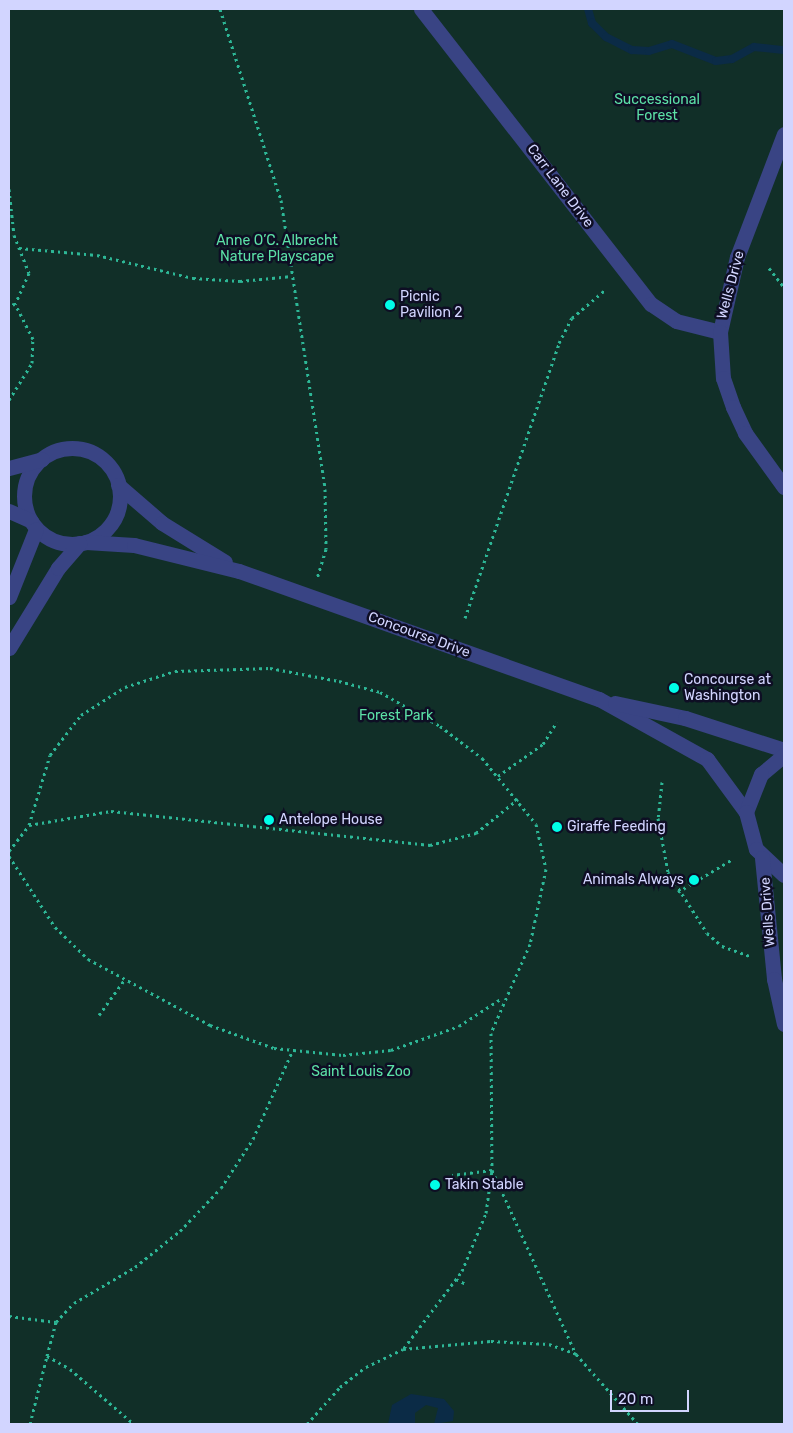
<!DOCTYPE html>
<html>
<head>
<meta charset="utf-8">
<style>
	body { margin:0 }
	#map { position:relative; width:793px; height:1433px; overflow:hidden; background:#0e0e24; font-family:Rubik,sans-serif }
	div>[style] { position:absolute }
	.green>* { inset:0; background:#112f28; transform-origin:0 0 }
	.water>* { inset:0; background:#0b2b46 }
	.stream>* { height:8px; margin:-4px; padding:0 4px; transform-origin:4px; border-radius:4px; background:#0b2b46 }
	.path>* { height:3px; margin-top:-1.5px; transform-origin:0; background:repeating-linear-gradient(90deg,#2db796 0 2.5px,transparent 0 6.5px) }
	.minor>* { height:15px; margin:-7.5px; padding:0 7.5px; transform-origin:7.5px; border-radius:7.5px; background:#394484 }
	.minor>.ring { margin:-7.5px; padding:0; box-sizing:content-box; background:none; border:15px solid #394484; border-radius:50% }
	.dots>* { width:14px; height:14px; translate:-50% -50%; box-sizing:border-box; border:2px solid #0e0e24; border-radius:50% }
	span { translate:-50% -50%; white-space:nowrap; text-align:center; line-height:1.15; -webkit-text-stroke:5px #0e0e24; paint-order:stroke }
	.park-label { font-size:14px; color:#5ce1a7 }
	.street-label { font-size:14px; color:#d2d5ff }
	.poi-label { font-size:14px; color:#d2d5ff }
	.left { translate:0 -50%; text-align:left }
	.right { translate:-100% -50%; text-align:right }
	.frame { position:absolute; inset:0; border:10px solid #d2d5ff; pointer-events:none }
	.scale { position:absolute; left:610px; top:1390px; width:79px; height:22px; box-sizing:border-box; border:2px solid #d2d5ff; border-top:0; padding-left:6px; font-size:15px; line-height:18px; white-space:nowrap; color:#d2d5ff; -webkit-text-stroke:4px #0e0e24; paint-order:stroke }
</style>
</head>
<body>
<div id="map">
	<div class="green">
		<div style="left:9px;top:9px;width:775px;height:1415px"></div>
	</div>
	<div class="water">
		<div style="clip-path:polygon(411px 1394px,444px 1399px,454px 1411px,453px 1421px,434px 1424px,438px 1408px,426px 1405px,415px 1413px,415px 1424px,388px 1424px,392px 1405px)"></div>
	</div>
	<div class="stream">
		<div style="left:588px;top:9px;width:15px;rotate:74deg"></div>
		<div style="left:592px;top:23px;width:20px;rotate:45deg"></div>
		<div style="left:606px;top:37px;width:29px;rotate:27deg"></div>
		<div style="left:632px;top:50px;width:17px;rotate:3deg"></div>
		<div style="left:649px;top:51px;width:24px;rotate:-17deg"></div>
		<div style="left:672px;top:44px;width:47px;rotate:21.1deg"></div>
		<div style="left:716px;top:61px;width:16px;rotate:-7deg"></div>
		<div style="left:732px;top:59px;width:25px;rotate:-29deg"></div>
		<div style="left:754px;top:47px;width:30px;rotate:6deg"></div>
	</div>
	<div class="path">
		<div style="left:220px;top:9px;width:201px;rotate:72.3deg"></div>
		<div style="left:281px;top:200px;width:292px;rotate:81.3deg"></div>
		<div style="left:325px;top:489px;width:60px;rotate:89deg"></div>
		<div style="left:326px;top:549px;width:30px;rotate:107deg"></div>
		<div style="left:9px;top:189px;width:46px;rotate:83.8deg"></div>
		<div style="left:14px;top:235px;width:41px;rotate:68.5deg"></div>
		<div style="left:29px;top:273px;width:34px;rotate:114deg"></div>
		<div style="left:15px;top:304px;width:6px;rotate:171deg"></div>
		<div style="left:19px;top:248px;width:78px;rotate:5.1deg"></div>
		<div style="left:97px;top:255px;width:99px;rotate:13.5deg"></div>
		<div style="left:193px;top:278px;width:47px;rotate:3.7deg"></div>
		<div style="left:240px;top:281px;width:52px;rotate:-5.5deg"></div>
		<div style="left:769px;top:268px;width:24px;rotate:52deg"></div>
		<div style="left:9px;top:400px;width:44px;rotate:-58.1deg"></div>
		<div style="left:32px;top:363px;width:24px;rotate:-88deg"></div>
		<div style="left:33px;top:339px;width:39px;rotate:-117deg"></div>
		<div style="left:465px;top:618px;width:291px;rotate:-71.1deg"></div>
		<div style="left:559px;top:343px;width:28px;rotate:-63deg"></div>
		<div style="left:572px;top:318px;width:43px;rotate:-40.3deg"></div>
		<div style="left:498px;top:776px;width:55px;rotate:-35.4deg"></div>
		<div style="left:543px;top:744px;width:26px;rotate:-58deg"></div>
		<div style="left:662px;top:782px;width:36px;rotate:96deg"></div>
		<div style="left:658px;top:818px;width:55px;rotate:79.5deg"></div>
		<div style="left:668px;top:872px;width:72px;rotate:57.4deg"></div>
		<div style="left:707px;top:933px;width:20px;rotate:41deg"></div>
		<div style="left:722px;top:946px;width:32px;rotate:20deg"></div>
		<div style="left:29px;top:825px;width:83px;rotate:-9.7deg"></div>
		<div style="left:111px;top:811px;width:321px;rotate:6.1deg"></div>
		<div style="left:430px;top:845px;width:48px;rotate:-14.6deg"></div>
		<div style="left:476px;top:833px;width:54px;rotate:-39deg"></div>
		<div style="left:9px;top:851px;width:33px;rotate:-52deg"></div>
		<div style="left:29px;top:825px;width:73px;rotate:-73.3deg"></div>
		<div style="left:50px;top:755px;width:51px;rotate:-52.2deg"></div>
		<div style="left:81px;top:715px;width:52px;rotate:-32.5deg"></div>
		<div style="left:125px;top:687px;width:52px;rotate:-17.7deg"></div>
		<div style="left:175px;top:671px;width:95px;rotate:-1.8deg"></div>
		<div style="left:270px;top:668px;width:70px;rotate:10.7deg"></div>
		<div style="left:339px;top:681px;width:42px;rotate:15deg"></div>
		<div style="left:380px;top:692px;width:69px;rotate:29.5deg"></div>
		<div style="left:440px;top:726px;width:53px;rotate:37.3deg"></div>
		<div style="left:482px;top:758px;width:85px;rotate:50.7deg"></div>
		<div style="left:536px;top:824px;width:46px;rotate:77.5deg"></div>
		<div style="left:546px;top:869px;width:77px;rotate:102deg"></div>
		<div style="left:530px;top:944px;width:97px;rotate:113.7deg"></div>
		<div style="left:491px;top:1033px;width:137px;rotate:89.6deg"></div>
		<div style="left:492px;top:1170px;width:202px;rotate:65.5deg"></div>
		<div style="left:9px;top:856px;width:85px;rotate:57.1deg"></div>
		<div style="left:55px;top:927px;width:46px;rotate:44.1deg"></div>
		<div style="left:88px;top:959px;width:139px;rotate:28.4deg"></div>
		<div style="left:210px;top:1025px;width:68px;rotate:19.8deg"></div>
		<div style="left:274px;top:1048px;width:69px;rotate:5.8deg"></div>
		<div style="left:343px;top:1055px;width:48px;rotate:-5.9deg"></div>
		<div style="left:391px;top:1050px;width:72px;rotate:-19.4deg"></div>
		<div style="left:459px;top:1026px;width:51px;rotate:-33.1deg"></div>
		<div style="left:678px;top:892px;width:62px;rotate:-31.1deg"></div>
		<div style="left:99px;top:1015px;width:44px;rotate:-54.2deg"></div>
		<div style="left:456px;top:1279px;width:11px;rotate:27deg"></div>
		<div style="left:9px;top:1316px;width:47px;rotate:7.3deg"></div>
		<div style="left:56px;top:1322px;width:35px;rotate:105deg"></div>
		<div style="left:56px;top:1322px;width:26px;rotate:-47deg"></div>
		<div style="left:74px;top:1303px;width:71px;rotate:-30.5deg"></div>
		<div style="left:135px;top:1267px;width:58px;rotate:-38.7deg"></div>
		<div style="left:180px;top:1231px;width:59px;rotate:-46.4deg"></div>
		<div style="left:221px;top:1188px;width:59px;rotate:-56.9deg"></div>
		<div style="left:253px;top:1139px;width:95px;rotate:-65.9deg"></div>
		<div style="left:404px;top:1348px;width:96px;rotate:-53deg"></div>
		<div style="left:462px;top:1271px;width:63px;rotate:-67.5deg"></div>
		<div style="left:486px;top:1213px;width:43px;rotate:-82.1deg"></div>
		<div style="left:492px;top:1170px;width:40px;rotate:172.9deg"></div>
		<div style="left:30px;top:1424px;width:70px;rotate:-76deg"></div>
		<div style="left:47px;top:1356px;width:26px;rotate:29deg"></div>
		<div style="left:70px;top:1369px;width:84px;rotate:40.7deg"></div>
		<div style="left:307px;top:1424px;width:50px;rotate:-48.3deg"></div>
		<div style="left:340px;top:1387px;width:33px;rotate:-38deg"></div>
		<div style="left:366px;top:1367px;width:41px;rotate:-25.9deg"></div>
		<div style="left:403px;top:1349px;width:88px;rotate:-5.2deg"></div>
		<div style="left:491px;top:1341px;width:58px;rotate:3deg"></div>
		<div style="left:549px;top:1344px;width:29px;rotate:20deg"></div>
		<div style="left:576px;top:1354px;width:94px;rotate:48.5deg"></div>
	</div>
	<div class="minor">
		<div style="left:421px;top:9px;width:374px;rotate:52.1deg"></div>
		<div style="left:651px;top:304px;width:30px;rotate:34deg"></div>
		<div style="left:676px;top:321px;width:45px;rotate:14deg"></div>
		<div style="left:784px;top:134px;width:132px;rotate:110.9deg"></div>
		<div style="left:737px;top:257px;width:77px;rotate:102.8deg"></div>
		<div style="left:720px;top:332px;width:46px;rotate:86.3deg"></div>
		<div style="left:723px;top:378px;width:31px;rotate:71deg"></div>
		<div style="left:733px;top:407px;width:29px;rotate:65deg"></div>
		<div style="left:745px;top:433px;width:67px;rotate:54.2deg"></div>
		<div class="ring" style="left:24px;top:448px;width:81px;height:81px"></div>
		<div style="left:9px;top:468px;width:34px;rotate:-15deg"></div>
		<div style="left:118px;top:485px;width:58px;rotate:40.8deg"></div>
		<div style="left:162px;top:523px;width:74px;rotate:31.8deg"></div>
		<div style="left:9px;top:511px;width:24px;rotate:24deg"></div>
		<div style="left:86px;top:542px;width:48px;rotate:3.6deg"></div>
		<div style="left:134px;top:545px;width:108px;rotate:13.9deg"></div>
		<div style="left:239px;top:571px;width:382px;rotate:19.6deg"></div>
		<div style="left:599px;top:699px;width:124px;rotate:29.1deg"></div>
		<div style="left:707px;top:759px;width:66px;rotate:53.7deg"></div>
		<div style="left:9px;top:597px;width:73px;rotate:-68.3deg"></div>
		<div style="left:9px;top:648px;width:94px;rotate:-58.5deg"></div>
		<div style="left:58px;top:568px;width:33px;rotate:-49deg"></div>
		<div style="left:615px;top:703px;width:72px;rotate:12.1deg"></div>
		<div style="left:685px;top:718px;width:104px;rotate:17.9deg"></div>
		<div style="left:784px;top:755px;width:30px;rotate:140deg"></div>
		<div style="left:761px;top:774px;width:41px;rotate:111.5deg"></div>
		<div style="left:746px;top:812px;width:38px;rotate:75deg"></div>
		<div style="left:756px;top:849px;width:38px;rotate:43deg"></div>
		<div style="left:762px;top:858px;width:122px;rotate:84.3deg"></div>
		<div style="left:774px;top:979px;width:46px;rotate:77.5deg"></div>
	</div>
	<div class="dots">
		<div style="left:390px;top:305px;background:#00fde8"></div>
		<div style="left:674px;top:688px;background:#00fde8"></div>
		<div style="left:269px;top:820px;background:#00fde8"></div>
		<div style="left:557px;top:827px;background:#00fde8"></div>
		<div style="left:694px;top:880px;background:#00fde8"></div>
		<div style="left:435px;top:1185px;background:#00fde8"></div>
	</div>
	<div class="park-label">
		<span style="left:657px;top:108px">Successional<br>Forest</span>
		<span style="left:277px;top:249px">Anne O’C. Albrecht<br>Nature Playscape</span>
		<span style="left:396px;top:716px">Forest Park</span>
		<span style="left:361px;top:1072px">Saint Louis Zoo</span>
	</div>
	<div class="street-label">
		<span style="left:560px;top:186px;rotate:53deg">Carr Lane Drive</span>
		<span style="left:731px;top:285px;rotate:-75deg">Wells Drive</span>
		<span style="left:419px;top:635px;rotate:20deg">Concourse Drive</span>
		<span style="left:768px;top:912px;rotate:-94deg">Wells Drive</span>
	</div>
	<div class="poi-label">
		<span class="left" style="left:400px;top:305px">Picnic<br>Pavilion 2</span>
		<span class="left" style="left:684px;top:688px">Concourse at<br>Washington</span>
		<span class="left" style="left:279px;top:820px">Antelope House</span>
		<span class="left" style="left:567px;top:827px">Giraffe Feeding</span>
		<span class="right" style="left:684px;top:880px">Animals Always</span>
		<span class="left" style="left:445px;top:1185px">Takin Stable</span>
	</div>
	<div class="frame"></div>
	<div class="scale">20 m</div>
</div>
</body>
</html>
